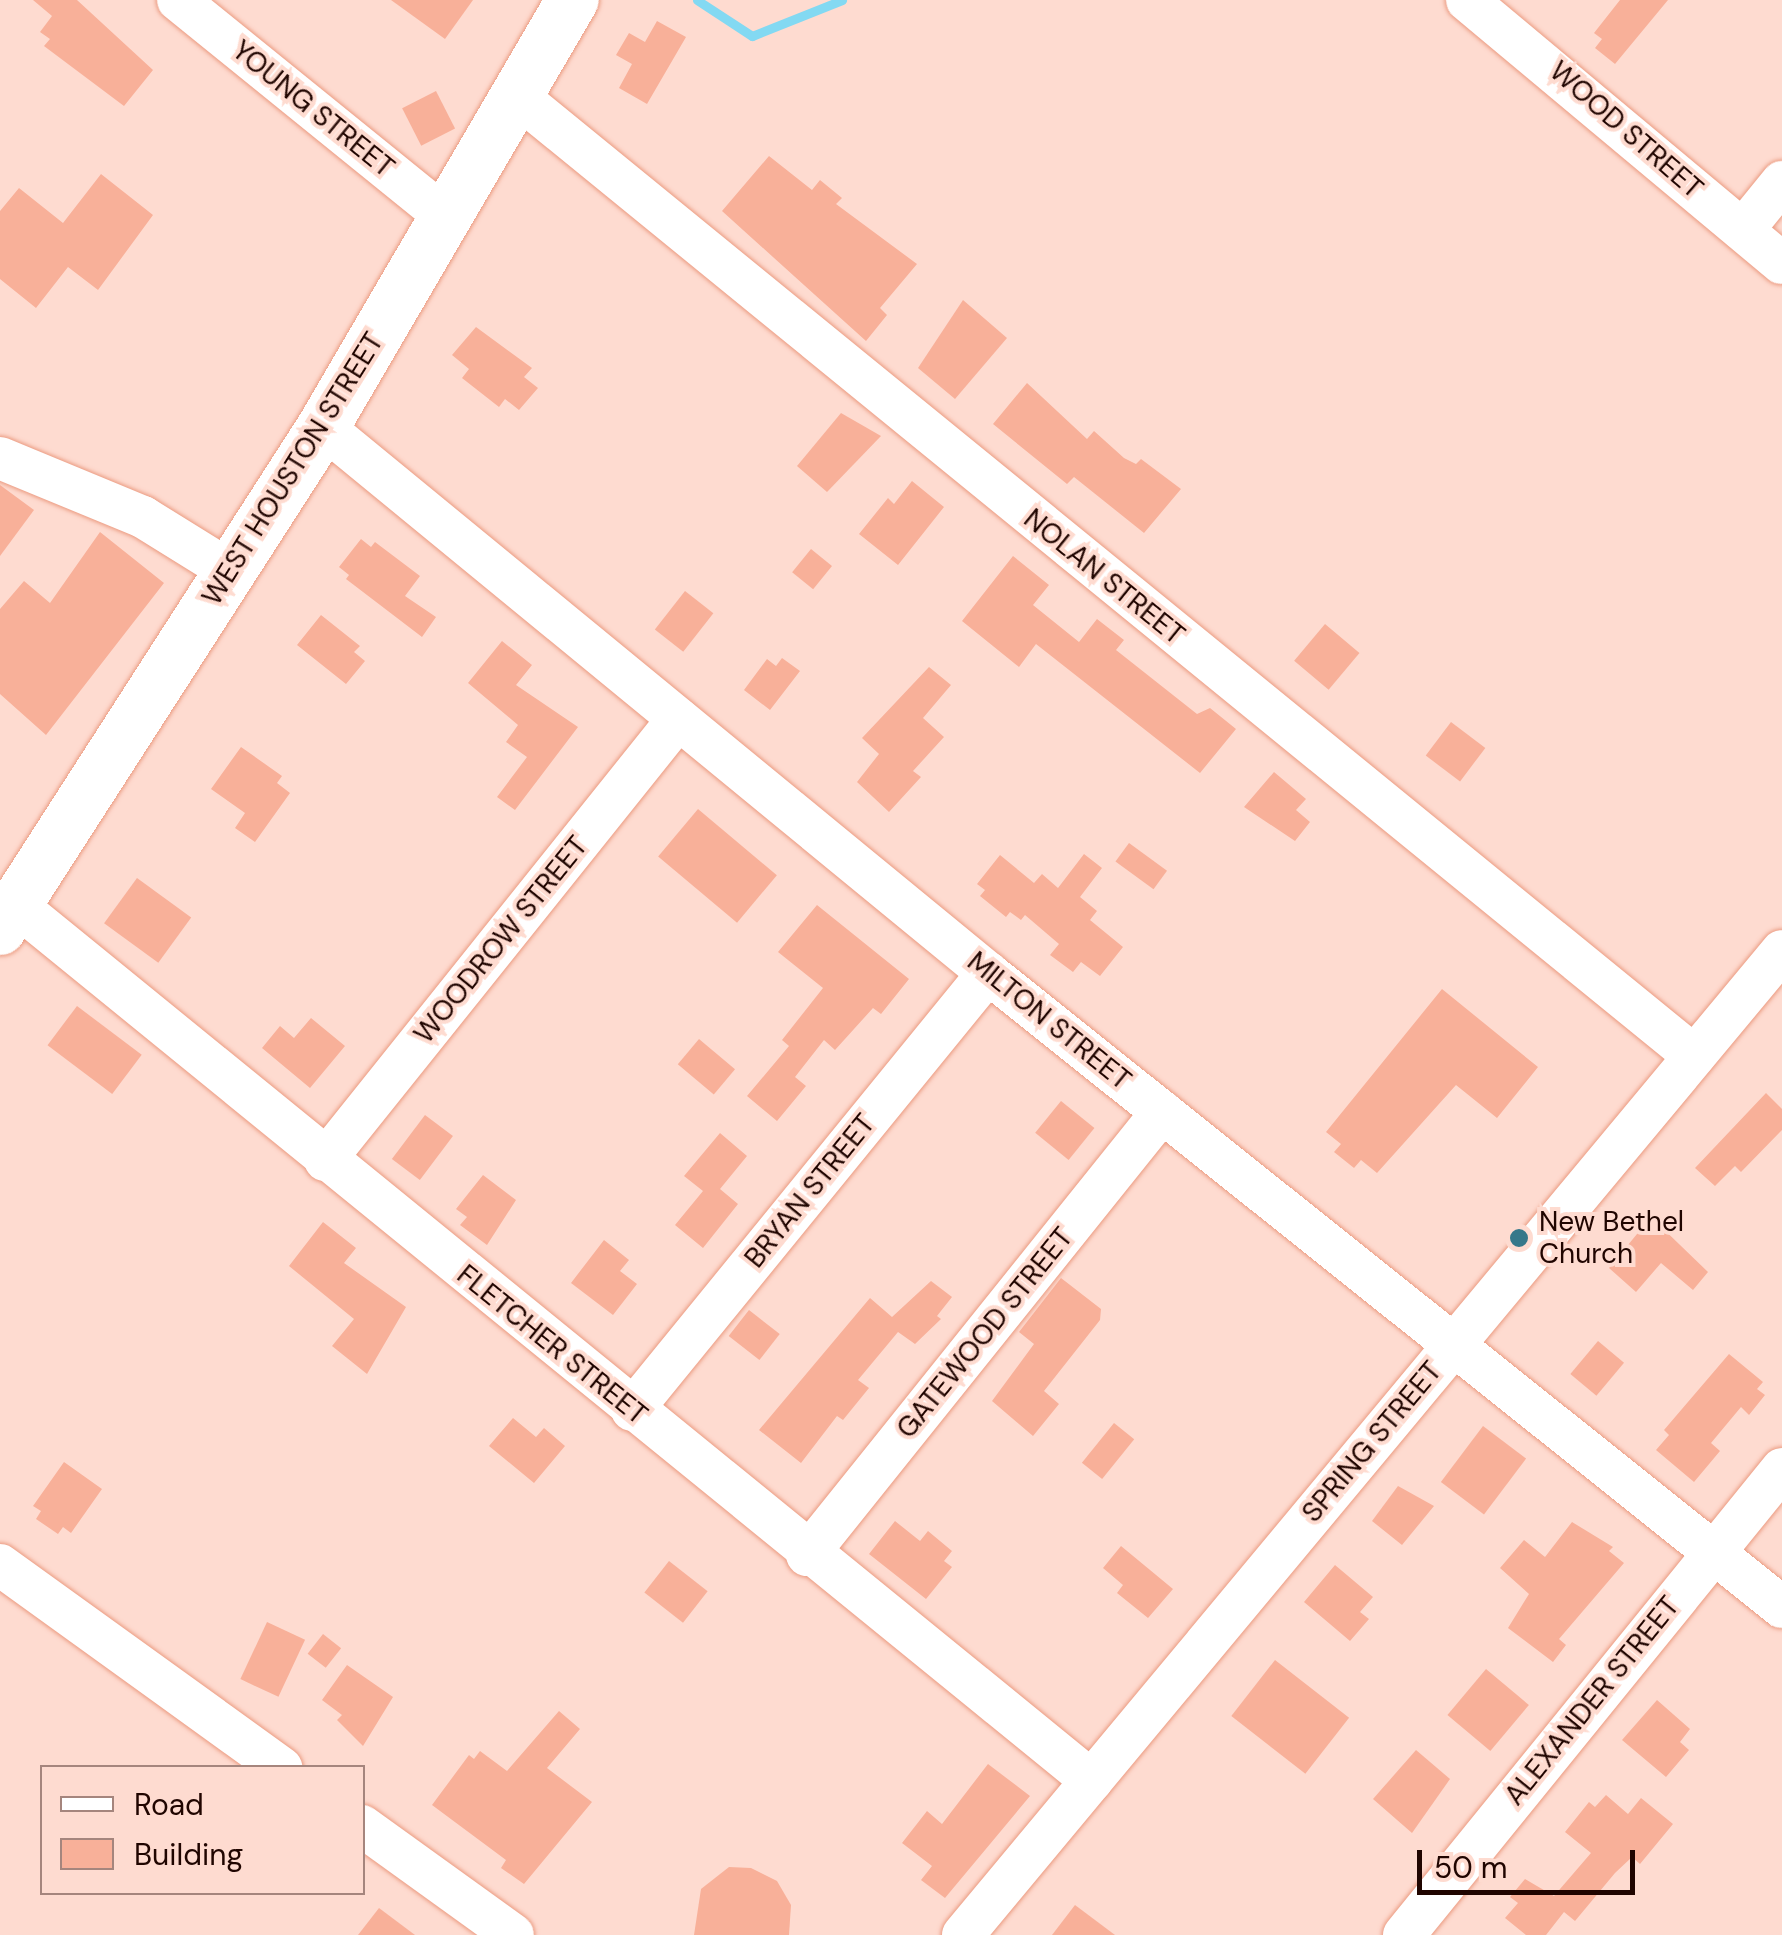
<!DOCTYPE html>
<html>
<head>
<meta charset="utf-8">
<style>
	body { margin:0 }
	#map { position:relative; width:1782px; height:1935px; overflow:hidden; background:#fedbd0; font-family:"DM Sans",sans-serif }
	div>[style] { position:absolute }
	.stream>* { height:9px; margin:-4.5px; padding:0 4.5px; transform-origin:4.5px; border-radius:4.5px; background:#83d9f2 }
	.building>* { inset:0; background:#f8b099; transform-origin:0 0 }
	.roads { filter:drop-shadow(0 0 2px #eb9b81) drop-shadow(0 0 2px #eb9b81) }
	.minor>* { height:42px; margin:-21px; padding:0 21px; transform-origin:21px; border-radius:21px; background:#fff }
	.major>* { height:52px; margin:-26px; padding:0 26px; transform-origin:26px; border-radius:26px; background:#fff }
	.dots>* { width:28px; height:28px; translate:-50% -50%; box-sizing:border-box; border:5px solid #fedbd0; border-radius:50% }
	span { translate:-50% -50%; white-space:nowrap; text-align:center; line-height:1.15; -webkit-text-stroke:8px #fedbd0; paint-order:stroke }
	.street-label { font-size:28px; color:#200500 }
	.poi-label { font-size:28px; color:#200500 }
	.left { translate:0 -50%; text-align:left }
	.legend { position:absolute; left:40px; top:1765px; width:325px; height:130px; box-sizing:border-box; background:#fedbd0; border:2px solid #a5857d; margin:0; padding:12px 18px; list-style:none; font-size:30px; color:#200500 }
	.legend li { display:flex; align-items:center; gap:20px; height:50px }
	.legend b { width:50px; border:2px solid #a5857d }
	.scale { position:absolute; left:1417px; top:1850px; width:218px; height:45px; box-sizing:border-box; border:5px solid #200500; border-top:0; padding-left:12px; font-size:30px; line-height:35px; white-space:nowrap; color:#200500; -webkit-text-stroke:8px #fedbd0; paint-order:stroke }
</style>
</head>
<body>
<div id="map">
	<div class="stream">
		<div style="left:697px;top:0;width:66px;rotate:33.2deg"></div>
		<div style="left:752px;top:36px;width:97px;rotate:-21.8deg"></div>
	</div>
	<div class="building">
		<div style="clip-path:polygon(33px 0,77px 0,153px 70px,124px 106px,44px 46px,50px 39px,40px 32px,52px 16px)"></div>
		<div style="clip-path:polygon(391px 0,473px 0,445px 39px)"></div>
		<div style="clip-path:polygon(1620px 0,1668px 0,1615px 64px,1595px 48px,1602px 39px,1594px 33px)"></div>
		<div style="clip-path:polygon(657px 21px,686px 37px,647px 104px,619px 88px,632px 64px,616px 55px,629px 33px,645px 42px)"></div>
		<div style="left:436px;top:91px;width:42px;height:38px;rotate:63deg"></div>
		<div style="clip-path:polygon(769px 156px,812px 190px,820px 180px,842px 198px,836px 204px,917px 264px,880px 308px,887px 315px,866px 341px,722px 211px)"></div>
		<div style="clip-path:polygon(101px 174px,153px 215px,98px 290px,68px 267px,36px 308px,0 279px,0 211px,19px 188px,63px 223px)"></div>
		<div style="clip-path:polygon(963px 300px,1007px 338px,955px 399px,918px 368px)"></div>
		<div style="clip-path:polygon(476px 327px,532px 368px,524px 377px,538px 388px,519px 410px,505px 399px,499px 407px,462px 378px,469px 369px,452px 355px)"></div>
		<div style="clip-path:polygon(1027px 383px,1087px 439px,1094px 431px,1124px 458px,1136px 464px,1141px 459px,1181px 489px,1144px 533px,1074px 477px,1067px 484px,993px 424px)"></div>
		<div style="clip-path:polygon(841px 413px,881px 436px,827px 492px,797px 466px)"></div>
		<div style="clip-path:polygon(912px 481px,944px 507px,898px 565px,859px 534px,888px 498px,894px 504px)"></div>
		<div style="clip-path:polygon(0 485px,34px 510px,0 556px)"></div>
		<div style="clip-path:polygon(100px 532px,164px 583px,46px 735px,0 694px,0 609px,24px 581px,50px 603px)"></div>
		<div style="clip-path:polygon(361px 539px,371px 547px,375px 542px,420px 576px,405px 596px,436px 617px,422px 637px,346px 579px,349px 575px,339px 567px)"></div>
		<div style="left:811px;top:549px;width:27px;height:30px;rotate:39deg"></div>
		<div style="clip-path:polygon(1013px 556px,1049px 585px,1033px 605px,1079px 642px,1097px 619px,1124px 640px,1116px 650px,1197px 714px,1210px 708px,1236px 729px,1200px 773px,1036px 644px,1019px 667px,962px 621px)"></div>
		<div style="left:685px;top:591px;width:36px;height:49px;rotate:38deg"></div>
		<div style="clip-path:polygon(321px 615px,360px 646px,354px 652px,365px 661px,346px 684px,297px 645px)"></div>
		<div style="left:1325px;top:624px;width:45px;height:48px;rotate:40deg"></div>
		<div style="clip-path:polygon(502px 641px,532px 665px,516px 685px,578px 727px,515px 810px,497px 797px,527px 757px,506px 742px,518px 725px,468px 683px)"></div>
		<div style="clip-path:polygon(782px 658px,800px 671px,770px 710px,744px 690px,767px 659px,776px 666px)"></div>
		<div style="clip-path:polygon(929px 667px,951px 685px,923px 718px,944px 737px,913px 771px,921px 777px,889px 812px,857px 782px,879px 754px,862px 738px)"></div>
		<div style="left:1451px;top:722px;width:43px;height:42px;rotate:37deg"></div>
		<div style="clip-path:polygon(241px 747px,282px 776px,277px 783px,290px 793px,255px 842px,235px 828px,245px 813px,211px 789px)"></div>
		<div style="clip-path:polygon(1274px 772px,1306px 799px,1296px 810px,1310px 822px,1295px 841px,1244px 807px)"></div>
		<div style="left:698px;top:809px;width:103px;height:62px;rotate:40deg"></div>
		<div style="left:1129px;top:843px;width:47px;height:23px;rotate:36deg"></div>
		<div style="clip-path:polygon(1084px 854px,1102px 868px,1080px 897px,1097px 911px,1090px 920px,1123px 947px,1100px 976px,1081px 962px,1073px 972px,1050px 955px,1059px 944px,1025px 915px,1021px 920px,1010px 912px,1006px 917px,980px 896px,985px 890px,977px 884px,1000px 855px,1034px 883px,1042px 874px,1058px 888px)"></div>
		<div style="left:137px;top:878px;width:67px;height:56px;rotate:36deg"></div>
		<div style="clip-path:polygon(817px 905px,909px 979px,881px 1014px,873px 1008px,835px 1050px,824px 1040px,795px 1077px,806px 1086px,777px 1121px,747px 1096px,789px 1046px,782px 1040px,823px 988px,778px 952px)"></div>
		<div style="clip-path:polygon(1442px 989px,1538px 1067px,1497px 1118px,1456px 1085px,1377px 1173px,1361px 1160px,1354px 1168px,1334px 1152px,1341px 1144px,1326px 1132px)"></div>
		<div style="left:77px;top:1006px;width:81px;height:49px;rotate:37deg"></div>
		<div style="clip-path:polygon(311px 1018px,345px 1046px,310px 1088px,262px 1048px,280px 1026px,294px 1038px)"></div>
		<div style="left:699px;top:1039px;width:47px;height:33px;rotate:40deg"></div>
		<div style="clip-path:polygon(1766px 1093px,1782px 1109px,1782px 1130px,1741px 1172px,1735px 1166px,1715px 1186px,1695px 1168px)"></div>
		<div style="left:1061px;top:1101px;width:43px;height:41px;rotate:39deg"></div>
		<div style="left:425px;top:1115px;width:35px;height:55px;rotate:37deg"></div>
		<div style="clip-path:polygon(720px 1133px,747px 1156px,720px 1189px,738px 1204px,703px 1248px,675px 1225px,703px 1191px,684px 1176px)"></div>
		<div style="clip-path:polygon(483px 1175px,516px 1200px,487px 1245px,460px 1225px,467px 1217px,456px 1209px)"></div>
		<div style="clip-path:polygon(1651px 1217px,1708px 1272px,1693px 1290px,1661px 1263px,1636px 1292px,1609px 1268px)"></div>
		<div style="clip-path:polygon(323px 1222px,356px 1248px,344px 1263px,406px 1307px,367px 1374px,332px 1346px,354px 1319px,289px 1266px)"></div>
		<div style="clip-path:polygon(604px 1240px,629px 1260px,620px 1271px,637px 1284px,613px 1315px,571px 1283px)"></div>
		<div style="clip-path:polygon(1061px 1278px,1101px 1309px,1100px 1320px,1044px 1391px,1059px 1404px,1033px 1436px,992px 1401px,1034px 1344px,1019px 1332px)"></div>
		<div style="clip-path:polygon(931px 1281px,952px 1297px,937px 1316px,941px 1319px,915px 1344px,898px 1332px,858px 1380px,869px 1388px,843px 1420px,837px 1416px,801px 1463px,759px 1430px,870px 1298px,892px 1317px)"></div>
		<div style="left:749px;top:1310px;width:39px;height:33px;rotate:38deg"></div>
		<div style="left:1598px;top:1341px;width:34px;height:43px;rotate:40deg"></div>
		<div style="clip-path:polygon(1729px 1354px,1763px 1382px,1757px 1389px,1765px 1395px,1749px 1415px,1741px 1407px,1711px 1443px,1720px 1451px,1694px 1482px,1656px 1450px,1669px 1435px,1664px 1430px)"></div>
		<div style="clip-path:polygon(513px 1418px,536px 1437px,544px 1428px,565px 1446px,534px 1483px,489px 1446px)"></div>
		<div style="left:1114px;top:1423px;width:26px;height:51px;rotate:39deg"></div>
		<div style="left:1483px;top:1426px;width:54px;height:70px;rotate:37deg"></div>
		<div style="clip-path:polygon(64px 1462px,102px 1489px,71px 1533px,63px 1527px,58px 1534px,36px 1519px,41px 1511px,33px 1506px)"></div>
		<div style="clip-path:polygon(1398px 1486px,1434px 1506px,1402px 1545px,1372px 1521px)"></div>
		<div style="clip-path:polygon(895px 1521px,920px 1541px,928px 1531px,952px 1551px,944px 1561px,952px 1567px,926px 1599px,869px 1554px)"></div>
		<div style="clip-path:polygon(1572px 1522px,1613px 1547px,1609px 1551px,1624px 1563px,1559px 1639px,1566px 1645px,1553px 1662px,1508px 1628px,1529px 1594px,1500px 1568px,1524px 1540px,1545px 1557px)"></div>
		<div style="clip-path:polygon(1121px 1546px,1173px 1589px,1148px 1618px,1117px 1593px,1123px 1585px,1103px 1568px)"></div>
		<div style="left:669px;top:1561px;width:49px;height:40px;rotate:38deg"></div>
		<div style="clip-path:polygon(1335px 1565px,1373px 1597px,1360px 1612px,1369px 1619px,1350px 1641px,1304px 1602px)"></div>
		<div style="left:267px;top:1622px;width:42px;height:63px;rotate:25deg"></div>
		<div style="left:323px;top:1634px;width:23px;height:25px;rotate:38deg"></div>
		<div style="left:1275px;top:1660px;width:94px;height:71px;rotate:38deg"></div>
		<div style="clip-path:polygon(347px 1665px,393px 1697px,363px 1746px,337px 1720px,342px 1715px,322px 1700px)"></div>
		<div style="left:1486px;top:1669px;width:56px;height:60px;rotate:40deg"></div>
		<div style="clip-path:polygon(1657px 1700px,1690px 1729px,1680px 1742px,1689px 1750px,1666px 1777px,1622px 1740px)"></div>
		<div style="clip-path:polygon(559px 1711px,580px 1729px,547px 1768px,592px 1802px,524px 1884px,501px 1868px,506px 1860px,432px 1805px,469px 1755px,474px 1759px,480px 1751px,507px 1771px)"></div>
		<div style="clip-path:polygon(1416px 1750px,1450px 1779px,1412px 1833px,1373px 1799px)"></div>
		<div style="clip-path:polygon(988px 1764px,1030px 1796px,945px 1898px,921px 1880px,932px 1866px,902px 1843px,927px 1811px,942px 1824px)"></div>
		<div style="clip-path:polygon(1606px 1795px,1628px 1814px,1641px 1798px,1673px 1824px,1640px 1864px,1632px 1857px,1615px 1873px,1575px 1921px,1564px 1912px,1546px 1935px,1526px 1935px,1505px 1918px,1518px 1903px,1510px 1897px,1525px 1879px,1554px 1896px,1591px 1853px,1565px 1832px,1589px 1802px,1595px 1807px)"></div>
		<div style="clip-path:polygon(729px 1867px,751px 1868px,777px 1881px,791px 1905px,789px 1935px,694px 1935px,701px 1889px)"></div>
		<div style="clip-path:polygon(1075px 1905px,1115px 1935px,1052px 1935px)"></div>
		<div style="clip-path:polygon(379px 1908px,415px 1935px,358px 1935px)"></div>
	</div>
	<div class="roads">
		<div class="minor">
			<div style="left:178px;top:0;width:346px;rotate:39deg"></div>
			<div style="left:1467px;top:0;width:410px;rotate:39.9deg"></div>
			<div style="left:517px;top:96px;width:1519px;rotate:39.2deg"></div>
			<div style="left:1743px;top:230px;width:62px;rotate:-50.9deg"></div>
			<div style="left:323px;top:427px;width:860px;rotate:39.39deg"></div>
			<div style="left:988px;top:973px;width:1016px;rotate:38.61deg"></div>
			<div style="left:0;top:458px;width:155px;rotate:22.4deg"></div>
			<div style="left:143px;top:517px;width:102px;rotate:31.8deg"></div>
			<div style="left:16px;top:905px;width:1387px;rotate:39.15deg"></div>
			<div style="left:325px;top:1160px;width:565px;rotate:-51.32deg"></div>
			<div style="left:632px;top:1410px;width:564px;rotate:-50.83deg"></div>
			<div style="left:807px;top:1555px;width:568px;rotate:-51.29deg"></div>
			<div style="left:0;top:1565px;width:347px;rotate:35.8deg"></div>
			<div style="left:362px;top:1826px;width:186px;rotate:35.8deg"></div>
			<div style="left:963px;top:1935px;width:1280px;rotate:-50.23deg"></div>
			<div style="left:1404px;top:1935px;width:600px;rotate:-50.95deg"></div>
		</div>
		<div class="major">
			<div style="left:0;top:929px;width:597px;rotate:-57.24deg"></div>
			<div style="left:323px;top:427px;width:495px;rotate:-59.7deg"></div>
		</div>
	</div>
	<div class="dots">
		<div style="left:1519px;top:1238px;background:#36788a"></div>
	</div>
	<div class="street-label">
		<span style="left:313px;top:109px;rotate:39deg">YOUNG STREET</span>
		<span style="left:1626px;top:130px;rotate:41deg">WOOD STREET</span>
		<span style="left:293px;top:469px;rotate:-58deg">WEST HOUSTON STREET</span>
		<span style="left:1104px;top:577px;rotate:39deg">NOLAN STREET</span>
		<span style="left:501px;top:940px;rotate:-51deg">WOODROW STREET</span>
		<span style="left:1049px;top:1021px;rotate:39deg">MILTON STREET</span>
		<span style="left:810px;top:1191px;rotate:-51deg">BRYAN STREET</span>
		<span style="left:985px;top:1333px;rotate:-51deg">GATEWOOD STREET</span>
		<span style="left:552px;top:1345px;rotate:39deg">FLETCHER STREET</span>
		<span style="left:1372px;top:1442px;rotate:-50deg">SPRING STREET</span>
		<span style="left:1592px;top:1701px;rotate:-51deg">ALEXANDER STREET</span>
	</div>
	<div class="poi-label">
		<span class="left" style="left:1539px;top:1238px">New Bethel<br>Church</span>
	</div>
	<ul class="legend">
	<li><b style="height:12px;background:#fff"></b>Road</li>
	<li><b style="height:28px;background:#f8b099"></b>Building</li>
	</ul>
	<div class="scale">50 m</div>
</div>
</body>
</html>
